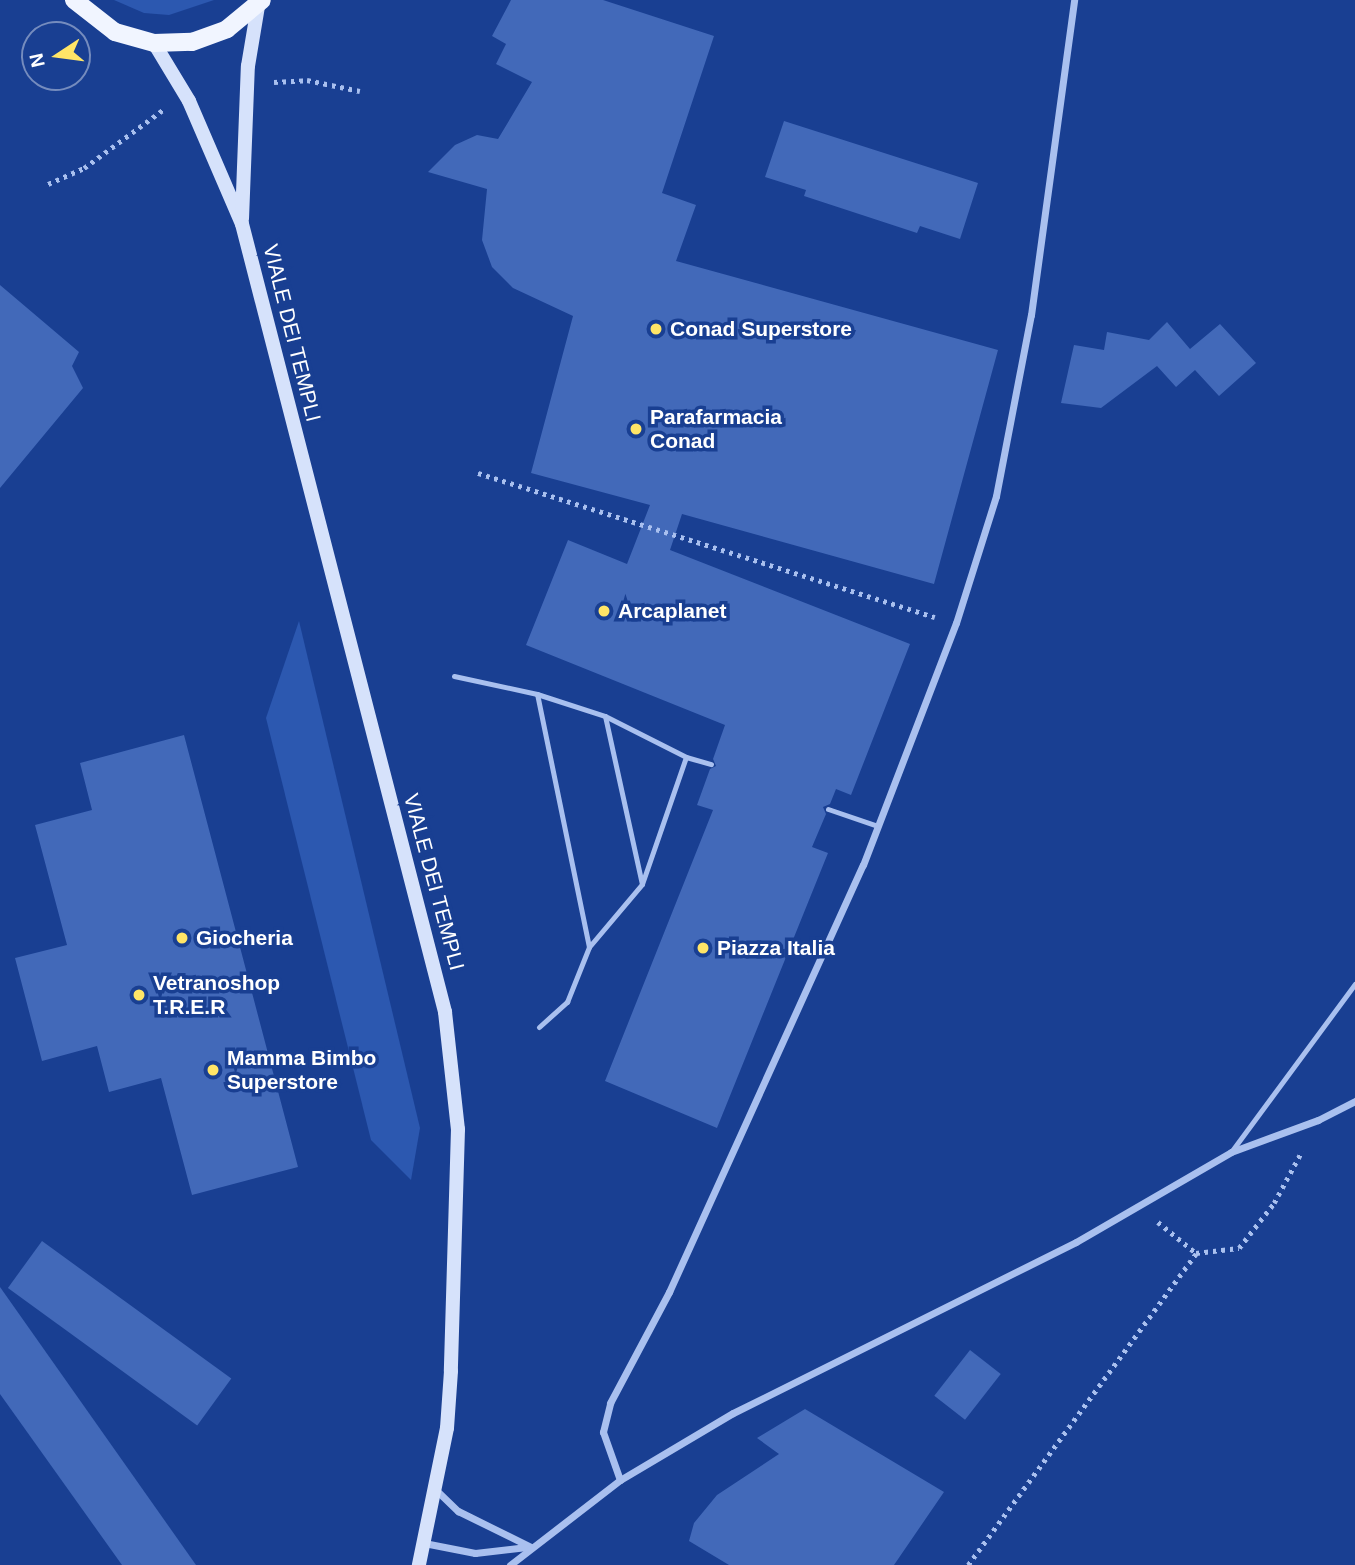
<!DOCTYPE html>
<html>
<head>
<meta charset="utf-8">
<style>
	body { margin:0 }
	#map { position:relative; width:1355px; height:1565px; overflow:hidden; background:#193f92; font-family:Helvetica,sans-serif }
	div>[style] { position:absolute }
	.green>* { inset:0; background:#2c58b0 }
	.building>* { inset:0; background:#4269b9; transform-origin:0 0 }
	.path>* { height:4.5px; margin-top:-2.25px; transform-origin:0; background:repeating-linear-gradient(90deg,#a9c0ef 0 3.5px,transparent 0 8.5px) }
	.service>* { height:5px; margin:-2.5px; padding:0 2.5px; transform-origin:2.5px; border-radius:2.5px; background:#a9c0ef }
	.minor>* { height:7px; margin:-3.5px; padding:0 3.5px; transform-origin:3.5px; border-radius:3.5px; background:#a9c0ef }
	.secondary>* { height:14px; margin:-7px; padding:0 7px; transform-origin:7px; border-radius:7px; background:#d6e2fb }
	.primary>* { height:18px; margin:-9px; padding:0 9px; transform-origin:9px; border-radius:9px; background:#f1f5ff }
	.dots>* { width:19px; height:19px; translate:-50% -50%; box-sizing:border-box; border:4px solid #193f92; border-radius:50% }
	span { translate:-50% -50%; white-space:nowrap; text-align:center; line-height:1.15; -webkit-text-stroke:7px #193f92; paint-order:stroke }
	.poi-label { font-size:21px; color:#fff; font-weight:700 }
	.left { translate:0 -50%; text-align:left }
	.street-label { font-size:21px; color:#fff }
	.north { position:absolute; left:21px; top:21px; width:70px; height:70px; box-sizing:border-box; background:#193f92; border:2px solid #758cbe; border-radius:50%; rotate:257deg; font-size:19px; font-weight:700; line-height:28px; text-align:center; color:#fff }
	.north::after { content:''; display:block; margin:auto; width:24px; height:32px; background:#ffe567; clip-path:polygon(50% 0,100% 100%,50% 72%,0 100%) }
</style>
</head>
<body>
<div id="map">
	<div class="green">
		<div style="clip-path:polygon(114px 0,214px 0,169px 15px,144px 13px)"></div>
		<div style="clip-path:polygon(299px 621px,420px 1128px,411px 1180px,371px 1140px,266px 718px)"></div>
	</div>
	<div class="building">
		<div style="clip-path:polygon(511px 0,603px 0,714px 36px,662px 193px,696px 205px,676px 261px,998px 350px,934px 584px,682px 514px,670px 550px,910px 644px,851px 795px,836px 789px,830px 804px,823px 807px,826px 814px,812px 847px,828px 853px,717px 1128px,605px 1081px,713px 810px,697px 805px,710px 769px,716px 766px,713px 759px,725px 725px,526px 645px,568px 540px,627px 564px,650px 505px,531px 473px,573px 316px,513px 288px,492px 267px,482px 240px,487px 189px,428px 172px,455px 145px,477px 135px,498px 139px,532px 82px,496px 64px,506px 44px,492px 36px)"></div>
		<div style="clip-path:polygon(784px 121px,978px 183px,960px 239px,920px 226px,917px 233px,804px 196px,806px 190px,765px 177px)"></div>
		<div style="clip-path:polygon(0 285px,79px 352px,72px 366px,83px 388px,0 488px)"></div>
		<div style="clip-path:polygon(1167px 322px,1190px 349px,1220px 324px,1256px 363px,1219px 396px,1195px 370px,1176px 387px,1157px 366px,1101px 408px,1061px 403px,1074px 345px,1104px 350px,1107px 332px,1149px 340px)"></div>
		<div style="clip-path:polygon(184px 735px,298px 1167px,192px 1195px,161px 1078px,109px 1092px,97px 1046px,42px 1061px,15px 958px,67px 945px,35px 825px,92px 810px,80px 763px)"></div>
		<div style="left:42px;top:1241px;width:234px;height:58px;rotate:36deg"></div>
		<div style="clip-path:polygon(0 1287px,196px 1565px,122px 1565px,0 1394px)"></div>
		<div style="left:970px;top:1350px;width:39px;height:58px;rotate:38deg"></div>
		<div style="clip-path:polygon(805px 1409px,944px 1492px,894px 1565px,729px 1565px,689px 1541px,694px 1523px,717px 1495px,779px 1454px,757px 1438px)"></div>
	</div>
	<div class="path">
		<div style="left:274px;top:82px;width:33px;rotate:-3deg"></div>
		<div style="left:307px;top:80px;width:54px;rotate:11.7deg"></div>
		<div style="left:48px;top:184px;width:39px;rotate:-24deg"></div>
		<div style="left:84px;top:168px;width:99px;rotate:-36.4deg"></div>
		<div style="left:478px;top:473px;width:479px;rotate:17.5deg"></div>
		<div style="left:1158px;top:1222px;width:49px;rotate:39.2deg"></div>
		<div style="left:1196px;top:1253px;width:43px;rotate:-6.6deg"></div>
		<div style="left:1239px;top:1248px;width:57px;rotate:-52.1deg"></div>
		<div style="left:1274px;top:1203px;width:59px;rotate:-61.7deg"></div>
		<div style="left:968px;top:1565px;width:386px;rotate:-53.8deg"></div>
	</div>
	<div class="service">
		<div style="left:454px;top:676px;width:85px;rotate:12.2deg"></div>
		<div style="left:605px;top:716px;width:172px;rotate:77.6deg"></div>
		<div style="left:828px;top:809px;width:53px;rotate:18.8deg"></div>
		<div style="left:589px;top:947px;width:258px;rotate:-101.6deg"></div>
		<div style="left:537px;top:694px;width:71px;rotate:17.9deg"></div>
		<div style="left:605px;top:716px;width:91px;rotate:26.8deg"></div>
		<div style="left:539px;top:1027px;width:38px;rotate:-42deg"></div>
		<div style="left:567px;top:1002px;width:59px;rotate:-68.2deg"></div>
		<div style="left:589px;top:947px;width:82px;rotate:-49.9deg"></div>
		<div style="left:642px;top:884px;width:134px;rotate:-70.9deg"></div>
		<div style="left:686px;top:757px;width:26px;rotate:16deg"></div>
		<div style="left:1231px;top:1152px;width:209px;rotate:-53.6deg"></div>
	</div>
	<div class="minor">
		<div style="left:620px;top:1480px;width:51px;rotate:-109.5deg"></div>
		<div style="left:603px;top:1432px;width:30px;rotate:-76deg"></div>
		<div style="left:610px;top:1403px;width:126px;rotate:-62deg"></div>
		<div style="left:669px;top:1292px;width:469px;rotate:-65.6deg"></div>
		<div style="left:863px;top:865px;width:259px;rotate:-69deg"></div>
		<div style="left:956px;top:623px;width:133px;rotate:-72.5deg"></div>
		<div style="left:996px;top:496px;width:184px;rotate:-79.1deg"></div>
		<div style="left:1031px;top:315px;width:318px;rotate:-82.2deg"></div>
		<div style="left:435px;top:1489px;width:32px;rotate:44deg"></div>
		<div style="left:458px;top:1511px;width:81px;rotate:26.3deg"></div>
		<div style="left:424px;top:1543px;width:52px;rotate:11.1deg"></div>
		<div style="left:475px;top:1553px;width:52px;rotate:-6.6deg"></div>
		<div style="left:510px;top:1565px;width:139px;rotate:-37.7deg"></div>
		<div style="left:620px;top:1480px;width:131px;rotate:-30.7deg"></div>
		<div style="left:733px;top:1413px;width:383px;rotate:-26.5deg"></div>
		<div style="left:1076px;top:1242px;width:179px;rotate:-30.1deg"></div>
		<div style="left:1231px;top:1152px;width:93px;rotate:-20.2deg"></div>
		<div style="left:1318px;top:1120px;width:42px;rotate:-27.2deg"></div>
	</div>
	<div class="secondary">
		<div style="left:154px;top:43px;width:68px;rotate:58.9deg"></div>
		<div style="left:189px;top:101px;width:134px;rotate:66.7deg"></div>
		<div style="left:242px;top:224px;width:814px;rotate:75.55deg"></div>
		<div style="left:445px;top:1012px;width:118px;rotate:83.7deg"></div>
		<div style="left:458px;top:1129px;width:242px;rotate:91.7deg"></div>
		<div style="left:451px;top:1371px;width:57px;rotate:94deg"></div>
		<div style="left:447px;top:1428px;width:140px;rotate:101.6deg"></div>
		<div style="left:242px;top:219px;width:153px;rotate:-87.8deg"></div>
		<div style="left:248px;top:66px;width:61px;rotate:-80.5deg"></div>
	</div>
	<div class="primary">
		<div style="left:74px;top:0;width:52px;rotate:38deg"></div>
		<div style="left:115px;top:32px;width:41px;rotate:15.8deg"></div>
		<div style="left:154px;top:43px;width:38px;rotate:-2deg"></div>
		<div style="left:192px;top:42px;width:37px;rotate:-20deg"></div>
		<div style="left:227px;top:29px;width:45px;rotate:-39.6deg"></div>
	</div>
	<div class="dots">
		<div style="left:656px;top:329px;background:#ffe567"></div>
		<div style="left:636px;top:429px;background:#ffe567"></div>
		<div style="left:604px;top:611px;background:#ffe567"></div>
		<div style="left:182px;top:938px;background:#ffe567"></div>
		<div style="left:703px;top:948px;background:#ffe567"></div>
		<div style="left:139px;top:995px;background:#ffe567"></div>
		<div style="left:213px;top:1070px;background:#ffe567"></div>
	</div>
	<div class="poi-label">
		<span class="left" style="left:670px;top:329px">Conad Superstore</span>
		<span class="left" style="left:650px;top:429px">Parafarmacia<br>Conad</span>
		<span class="left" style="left:618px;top:611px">Arcaplanet</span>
		<span class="left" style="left:196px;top:938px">Giocheria</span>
		<span class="left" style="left:717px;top:948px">Piazza Italia</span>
		<span class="left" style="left:153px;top:995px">Vetranoshop<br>T.R.E.R</span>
		<span class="left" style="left:227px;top:1070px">Mamma Bimbo<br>Superstore</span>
	</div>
	<div class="street-label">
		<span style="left:292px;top:333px;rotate:76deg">VIALE DEI TEMPLI</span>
		<span style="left:434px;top:882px;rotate:75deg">VIALE DEI TEMPLI</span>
	</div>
	<div class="north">N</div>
</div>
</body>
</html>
